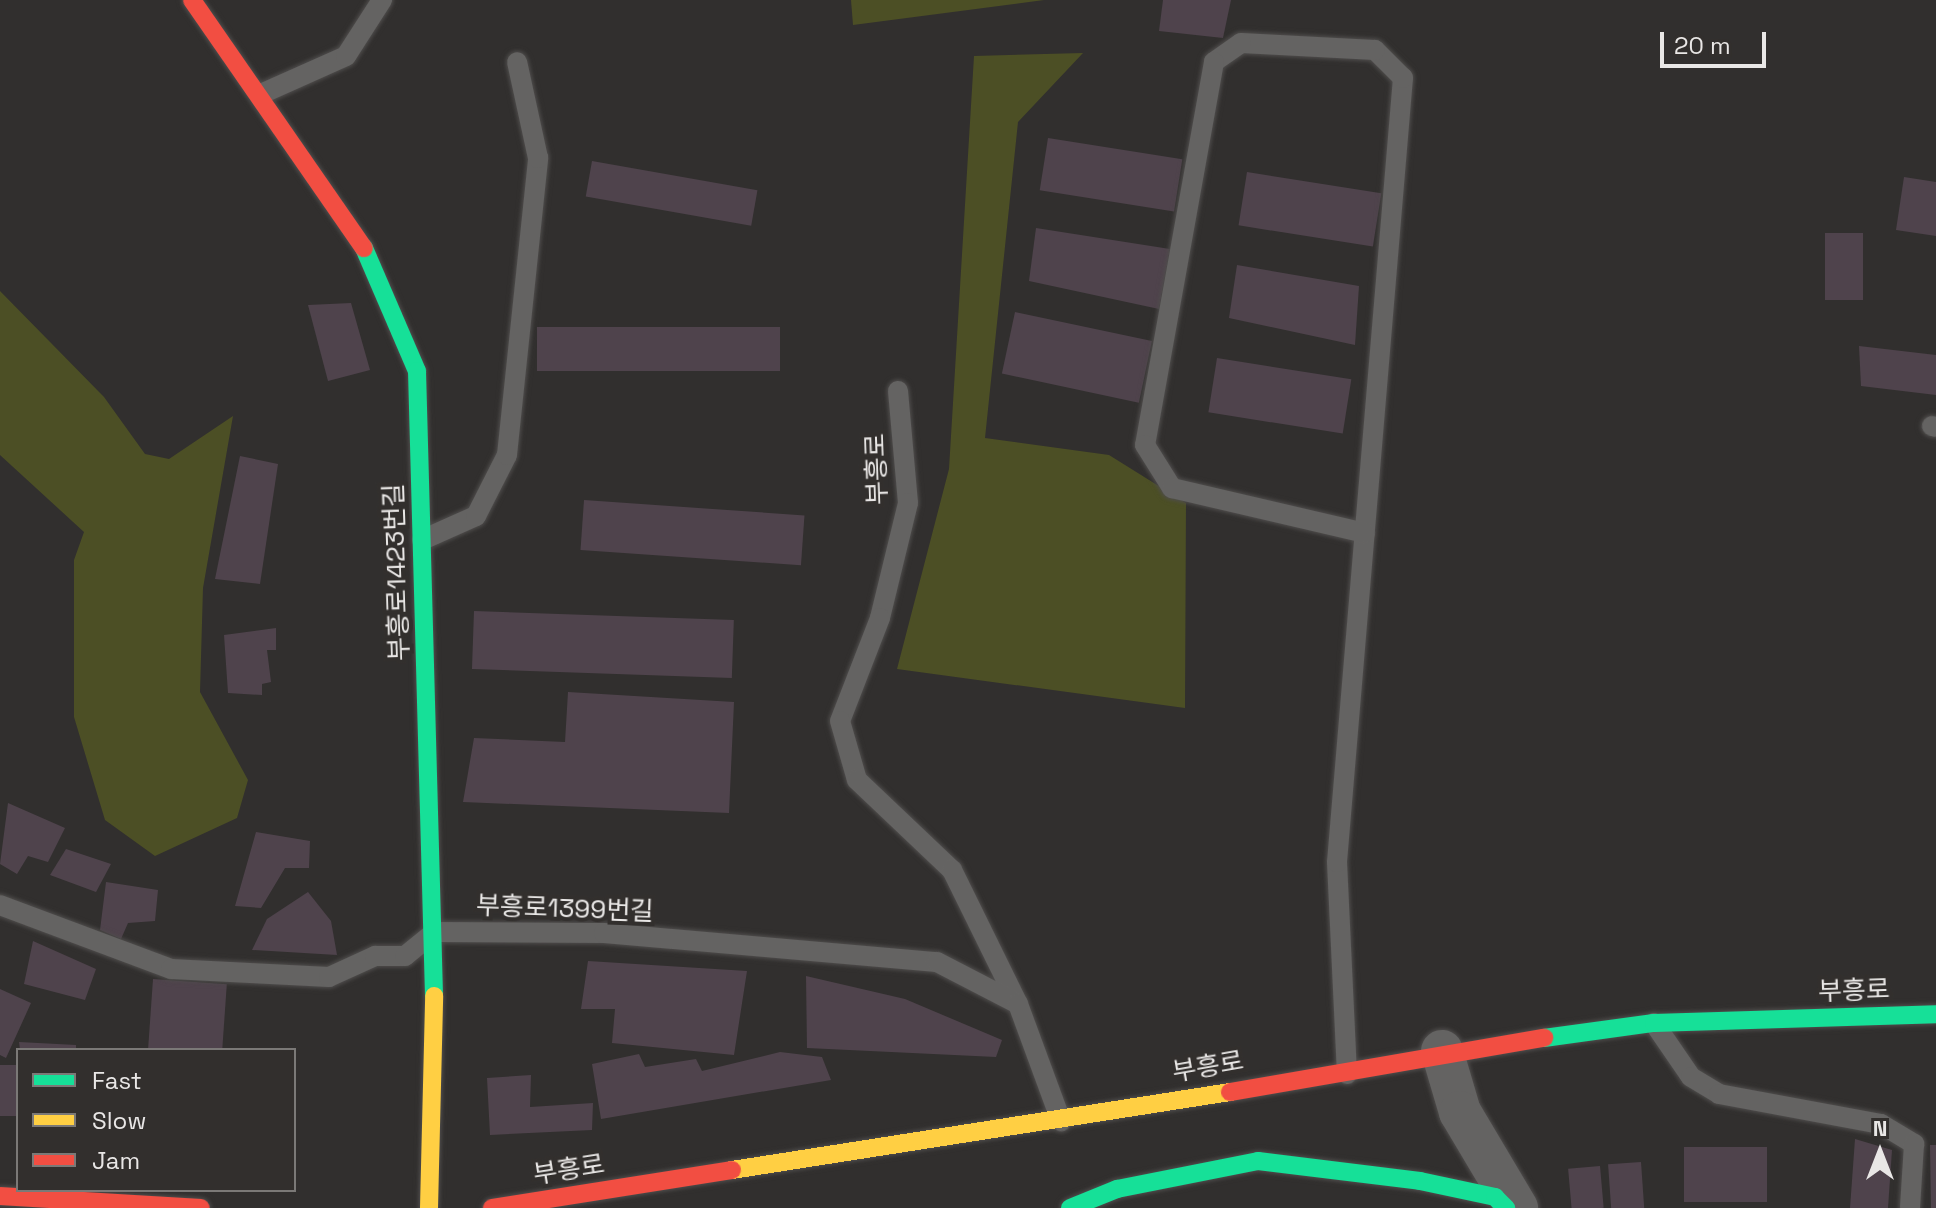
<!DOCTYPE html>
<html>
<head>
<meta charset="utf-8">
<style>
	body { margin:0 }
	#map { position:relative; width:1936px; height:1208px; overflow:hidden; background:#312f2e; font-family:"Space Grotesk","Noto Sans KR",sans-serif }
	div>[style] { position:absolute }
	.green>* { inset:0; background:#4c4f25 }
	.building>* { inset:0; background:#4f434c; transform-origin:0 0 }
	.roads { filter:drop-shadow(0 0 2px #4f4d4c) drop-shadow(0 0 2px #4f4d4c) }
	.lane>* { height:20px; margin:-10px; padding:0 10px; transform-origin:10px; border-radius:10px; background:#646362 }
	.street>* { height:42px; margin:-21px; padding:0 21px; transform-origin:21px; border-radius:21px; background:#646362 }
	.fast>* { height:18px; margin:-9px; padding:0 9px; transform-origin:9px; border-radius:9px; background:#16e098 }
	.slow>* { height:18px; margin:-9px; padding:0 9px; transform-origin:9px; border-radius:9px; background:#ffcf43 }
	.jam>* { height:18px; margin:-9px; padding:0 9px; transform-origin:9px; border-radius:9px; background:#f24e42 }
	span { translate:-50% -50%; white-space:nowrap; text-align:center; line-height:1.15; -webkit-text-stroke:8px #322f2d; paint-order:stroke }
	.street-label { font-size:26px; color:#e9e7e6 }
	.legend { position:absolute; left:16px; top:1048px; width:280px; height:144px; box-sizing:border-box; background:#322f2d; border:2px solid #7b7977; margin:0; padding:10px 14px; list-style:none; font-size:24px; color:#e9e7e6 }
	.legend li { display:flex; align-items:center; gap:16px; height:40px }
	.legend b { width:40px; border:2px solid #7b7977 }
	.north { position:absolute; left:1840px; top:1112px; width:80px; height:80px; -webkit-text-stroke:6px #322f2d; paint-order:stroke; rotate:0deg; font-size:22px; font-weight:700; line-height:32px; text-align:center; color:#e9e7e6 }
	.north::after { content:''; display:block; margin:auto; width:28px; height:36px; background:#e9e7e6; clip-path:polygon(50% 0,100% 100%,50% 72%,0 100%) }
	.scale { position:absolute; left:1660px; top:32px; width:106px; height:36px; box-sizing:border-box; border:4px solid #e9e7e6; border-top:0; padding-left:10px; font-size:24px; line-height:28px; white-space:nowrap; color:#e9e7e6; -webkit-text-stroke:6px #322f2d; paint-order:stroke }
</style>
</head>
<body>
<div id="map">
	<div class="green">
		<div style="clip-path:polygon(851px 0,1044px 0,853px 25px)"></div>
		<div style="clip-path:polygon(1083px 53px,1018px 122px,985px 438px,1109px 455px,1186px 503px,1185px 708px,897px 669px,949px 469px,974px 56px)"></div>
		<div style="clip-path:polygon(0 291px,104px 397px,145px 454px,169px 459px,233px 416px,203px 588px,200px 692px,248px 780px,237px 818px,155px 856px,105px 820px,74px 717px,74px 560px,84px 532px,0 455px)"></div>
	</div>
	<div class="building">
		<div style="clip-path:polygon(1163px 0,1231px 0,1223px 38px,1159px 31px)"></div>
		<div style="left:1048px;top:138px;width:136px;height:53px;rotate:9deg"></div>
		<div style="left:592px;top:161px;width:168px;height:36px;rotate:10deg"></div>
		<div style="left:1247px;top:172px;width:136px;height:54px;rotate:9deg"></div>
		<div style="clip-path:polygon(1904px 177px,1936px 182px,1936px 236px,1896px 230px)"></div>
		<div style="clip-path:polygon(1036px 228px,1170px 249px,1159px 309px,1029px 281px)"></div>
		<div style="left:1825px;top:233px;width:38px;height:67px"></div>
		<div style="clip-path:polygon(1237px 265px,1359px 286px,1355px 345px,1229px 318px)"></div>
		<div style="clip-path:polygon(351px 303px,370px 370px,328px 381px,308px 305px)"></div>
		<div style="left:1015px;top:312px;width:140px;height:63px;rotate:12deg"></div>
		<div style="left:780px;top:327px;width:44px;height:243px;rotate:90deg"></div>
		<div style="clip-path:polygon(1859px 346px,1936px 355px,1936px 395px,1861px 386px)"></div>
		<div style="left:1217px;top:358px;width:136px;height:55px;rotate:9deg"></div>
		<div style="clip-path:polygon(240px 456px,278px 464px,260px 584px,215px 579px)"></div>
		<div style="left:584px;top:500px;width:221px;height:50px;rotate:4deg"></div>
		<div style="left:474px;top:611px;width:260px;height:58px;rotate:2deg"></div>
		<div style="clip-path:polygon(276px 628px,276px 650px,267px 650px,271px 682px,262px 684px,262px 695px,228px 693px,224px 635px)"></div>
		<div style="clip-path:polygon(568px 692px,734px 702px,729px 813px,463px 802px,474px 738px,565px 742px)"></div>
		<div style="clip-path:polygon(8px 803px,65px 828px,48px 862px,28px 856px,17px 874px,0 864px)"></div>
		<div style="clip-path:polygon(256px 832px,310px 841px,309px 868px,285px 868px,261px 908px,235px 906px)"></div>
		<div style="clip-path:polygon(66px 849px,111px 864px,96px 892px,50px 875px)"></div>
		<div style="clip-path:polygon(106px 882px,158px 890px,155px 921px,128px 923px,121px 939px,100px 930px)"></div>
		<div style="clip-path:polygon(308px 892px,331px 921px,337px 955px,252px 950px,267px 919px)"></div>
		<div style="clip-path:polygon(33px 941px,96px 969px,85px 1000px,24px 984px)"></div>
		<div style="clip-path:polygon(588px 961px,747px 971px,734px 1055px,612px 1043px,615px 1009px,581px 1009px)"></div>
		<div style="clip-path:polygon(806px 976px,905px 999px,1002px 1040px,996px 1057px,807px 1048px)"></div>
		<div style="left:153px;top:979px;width:74px;height:71px;rotate:4deg"></div>
		<div style="clip-path:polygon(0 989px,31px 1003px,6px 1058px,0 1055px)"></div>
		<div style="clip-path:polygon(19px 1042px,76px 1045px,76px 1050px,20px 1050px)"></div>
		<div style="clip-path:polygon(780px 1052px,822px 1057px,831px 1080px,601px 1119px,592px 1064px,639px 1054px,645px 1067px,696px 1059px,702px 1071px)"></div>
		<div style="left:0;top:1065px;width:18px;height:51px"></div>
		<div style="clip-path:polygon(531px 1075px,530px 1107px,593px 1103px,592px 1130px,490px 1135px,487px 1078px)"></div>
		<div style="clip-path:polygon(1855px 1139px,1892px 1150px,1888px 1208px,1850px 1208px)"></div>
		<div style="clip-path:polygon(1930px 1145px,1936px 1145px,1936px 1208px,1931px 1208px)"></div>
		<div style="left:1684px;top:1147px;width:83px;height:55px"></div>
		<div style="left:1641px;top:1162px;width:46px;height:33px;rotate:86deg"></div>
		<div style="left:1600px;top:1166px;width:42px;height:32px;rotate:85deg"></div>
	</div>
	<div class="roads">
		<div class="lane">
			<div style="left:261px;top:94px;width:93px;rotate:-24.1deg"></div>
			<div style="left:346px;top:56px;width:67px;rotate:-57.3deg"></div>
			<div style="left:898px;top:391px;width:112px;rotate:84.9deg"></div>
			<div style="left:908px;top:503px;width:118px;rotate:103.7deg"></div>
			<div style="left:880px;top:618px;width:110px;rotate:111.2deg"></div>
			<div style="left:840px;top:721px;width:61px;rotate:73.9deg"></div>
			<div style="left:857px;top:780px;width:131px;rotate:43.5deg"></div>
			<div style="left:952px;top:870px;width:149px;rotate:63.8deg"></div>
			<div style="left:1932px;top:426px;width:4px;rotate:14deg"></div>
			<div style="left:422px;top:540px;width:59px;rotate:-24deg"></div>
			<div style="left:476px;top:516px;width:68px;rotate:-63.1deg"></div>
			<div style="left:507px;top:455px;width:299px;rotate:-84deg"></div>
			<div style="left:538px;top:158px;width:98px;rotate:-102.3deg"></div>
			<div style="left:0;top:905px;width:183px;rotate:20.5deg"></div>
			<div style="left:171px;top:969px;width:158px;rotate:2.9deg"></div>
			<div style="left:329px;top:977px;width:51px;rotate:-24.5deg"></div>
			<div style="left:375px;top:956px;width:30px"></div>
			<div style="left:405px;top:956px;width:38px;rotate:-39deg"></div>
			<div style="left:435px;top:932px;width:169px;rotate:0.3deg"></div>
			<div style="left:604px;top:933px;width:334px;rotate:5deg"></div>
			<div style="left:937px;top:962px;width:91px;rotate:27.4deg"></div>
			<div style="left:1018px;top:1004px;width:125px;rotate:69.8deg"></div>
			<div style="left:1654px;top:1023px;width:65px;rotate:55.6deg"></div>
			<div style="left:1691px;top:1077px;width:33px;rotate:31deg"></div>
			<div style="left:1719px;top:1094px;width:165px;rotate:10.5deg"></div>
			<div style="left:1881px;top:1124px;width:39px;rotate:31deg"></div>
			<div style="left:1914px;top:1144px;width:64px;rotate:93.6deg"></div>
			<div style="left:1347px;top:1074px;width:212px;rotate:-92.7deg"></div>
			<div style="left:1337px;top:862px;width:787px;rotate:-85.19deg"></div>
			<div style="left:1403px;top:78px;width:40px;rotate:-135deg"></div>
			<div style="left:1375px;top:50px;width:134px;rotate:-177deg"></div>
			<div style="left:1241px;top:43px;width:33px;rotate:145deg"></div>
			<div style="left:1214px;top:62px;width:389px;rotate:100.2deg"></div>
			<div style="left:1145px;top:445px;width:51px;rotate:57.9deg"></div>
			<div style="left:1172px;top:488px;width:198px;rotate:13.1deg"></div>
		</div>
		<div class="street">
			<div style="left:1442px;top:1051px;width:64px;rotate:73.6deg"></div>
			<div style="left:1460px;top:1112px;width:112px;rotate:59.3deg"></div>
		</div>
		<div class="fast">
			<div style="left:364px;top:248px;width:134px;rotate:66.7deg"></div>
			<div style="left:417px;top:371px;width:625px;rotate:88.44deg"></div>
			<div style="left:1544px;top:1038px;width:111px;rotate:-7.8deg"></div>
			<div style="left:1654px;top:1023px;width:282px;rotate:-1.8deg"></div>
			<div style="left:1070px;top:1208px;width:51px;rotate:-22deg"></div>
			<div style="left:1117px;top:1189px;width:144px;rotate:-11.2deg"></div>
			<div style="left:1258px;top:1161px;width:163px;rotate:7deg"></div>
			<div style="left:1420px;top:1181px;width:77px;rotate:12deg"></div>
			<div style="left:1495px;top:1197px;width:16px;rotate:45deg"></div>
		</div>
		<div class="slow">
			<div style="left:732px;top:1170px;width:504px;rotate:-8.9deg"></div>
			<div style="left:429px;top:1208px;width:212px;rotate:-88.6deg"></div>
		</div>
		<div class="jam">
			<div style="left:192px;top:0;width:302px;rotate:55.3deg"></div>
			<div style="left:1230px;top:1092px;width:319px;rotate:-9.8deg"></div>
			<div style="left:0;top:1196px;width:201px;rotate:3.4deg"></div>
			<div style="left:492px;top:1208px;width:243px;rotate:-9deg"></div>
		</div>
	</div>
	<div class="street-label">
		<span style="left:877px;top:469px;rotate:-92deg">부흥로</span>
		<span style="left:397px;top:572px;rotate:-92deg">부흥로1423번길</span>
		<span style="left:565px;top:909px;rotate:2deg">부흥로1399번길</span>
		<span style="left:1854px;top:991px;rotate:-2deg">부흥로</span>
		<span style="left:1208px;top:1067px;rotate:-10deg">부흥로</span>
		<span style="left:569px;top:1170px;rotate:-9deg">부흥로</span>
	</div>
	<ul class="legend">
	<li><b style="height:10px;background:#16e098"></b>Fast</li>
	<li><b style="height:10px;background:#ffcf43"></b>Slow</li>
	<li><b style="height:10px;background:#f24e42"></b>Jam</li>
	</ul>
	<div class="north">N</div>
	<div class="scale">20 m</div>
</div>
</body>
</html>
